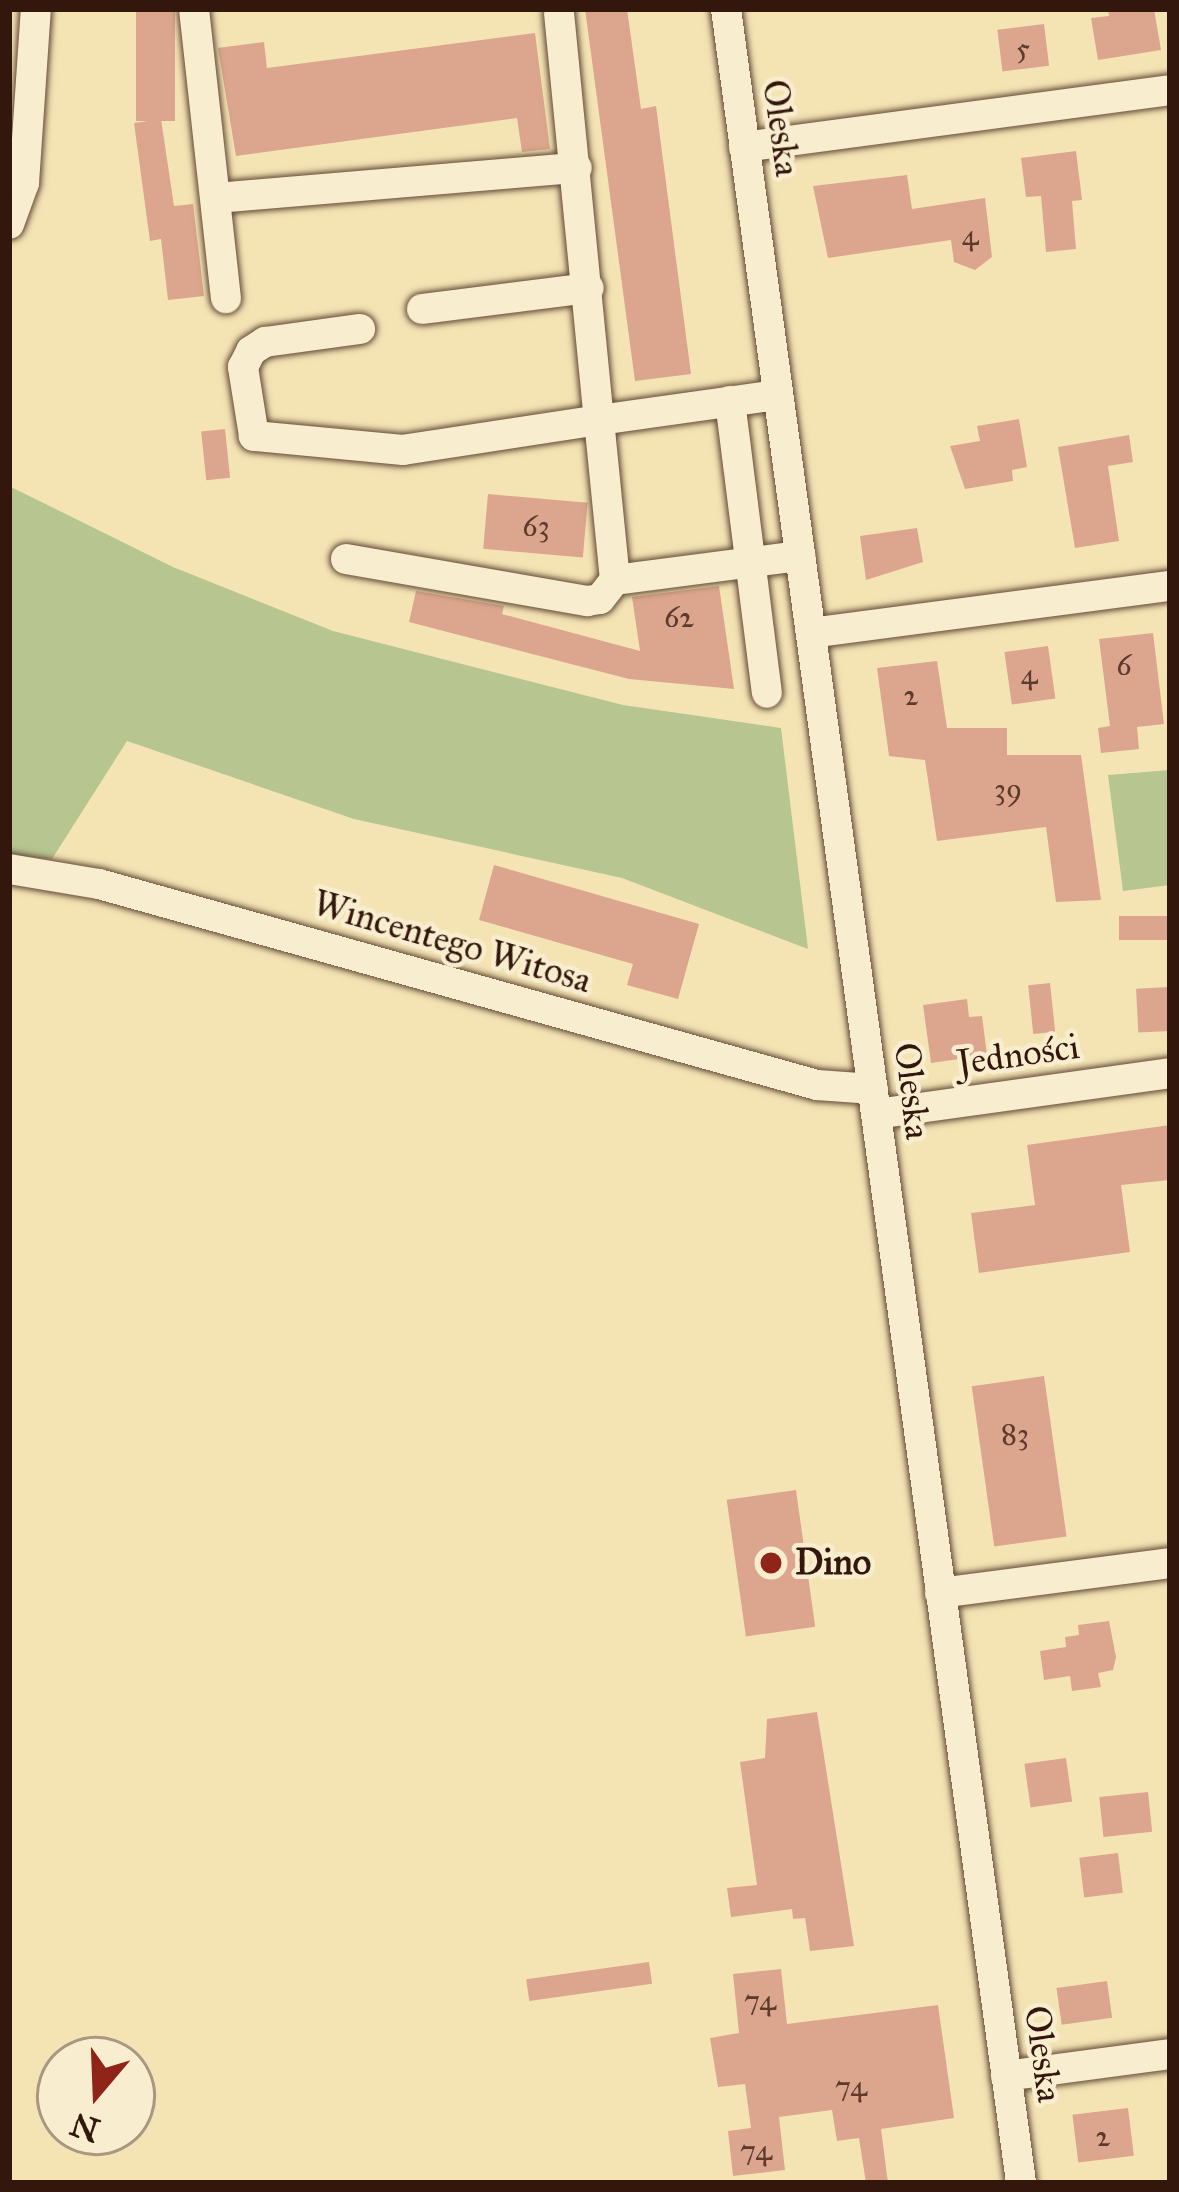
<!DOCTYPE html>
<html>
<head>
<meta charset="utf-8">
<style>
	body { margin:0 }
	#map { position:relative; width:1179px; height:2192px; overflow:hidden; background:#f4e4b4; font-family:"IM FELL Great Primer",serif }
	div>[style] { position:absolute }
	.green>* { inset:0; background:#b7c590 }
	.building>* { inset:0; background:#dca68e; transform-origin:0 0 }
	.roads { filter:drop-shadow(0 0 3px #634a36) drop-shadow(0 0 3px #634a36) }
	.minor>* { height:30px; margin:-15px; padding:0 15px; transform-origin:15px; border-radius:15px; background:#f8edce }
	.dots>* { width:33px; height:33px; translate:-50% -50%; box-sizing:border-box; border:6px solid #f8edce; border-radius:50% }
	span { translate:-50% -50%; white-space:nowrap; text-align:center; line-height:1.15; -webkit-text-stroke:9px #f8edce; paint-order:stroke }
	.number-label { font-size:30px; color:#5d3b2c }
	.number-label span { -webkit-text-stroke-width:0 }
	.street-label { font-size:36px; color:#33170c }
	.poi-label { font-size:36px; color:#33170c; font-weight:700 }
	.left { translate:0 -50%; text-align:left }
	.frame { position:absolute; inset:0; border:12px solid #33170c; pointer-events:none }
	.north { position:absolute; left:36px; top:2036px; width:120px; height:120px; box-sizing:border-box; background:#f8edce; border:3px solid #a99780; border-radius:50%; rotate:199deg; font-size:33px; font-weight:700; line-height:48px; text-align:center; color:#33170c }
	.north::after { content:''; display:block; margin:auto; width:42px; height:54px; background:#8f2418; clip-path:polygon(50% 0,100% 100%,50% 72%,0 100%) }
</style>
</head>
<body>
<div id="map">
	<div class="green">
		<div style="clip-path:polygon(9px 486px,173px 567px,333px 631px,623px 705px,781px 728px,808px 949px,622px 878px,354px 819px,127px 741px,52px 859px,9px 855px)"></div>
		<div style="clip-path:polygon(1170px 770px,1170px 885px,1123px 891px,1108px 775px)"></div>
	</div>
	<div class="building">
		<div style="left:136px;top:9px;width:39px;height:112px"></div>
		<div style="clip-path:polygon(585px 9px,627px 9px,641px 109px,656px 106px,691px 374px,635px 381px)"></div>
		<div style="clip-path:polygon(1108px 9px,1154px 9px,1161px 50px,1098px 60px,1091px 18px,1109px 16px)"></div>
		<div style="left:1044px;top:24px;width:42px;height:47px;rotate:83deg"></div>
		<div style="clip-path:polygon(535px 33px,550px 149px,522px 152px,517px 118px,236px 156px,218px 48px,264px 42px,267px 68px)"></div>
		<div style="clip-path:polygon(161px 119px,174px 206px,193px 204px,204px 296px,168px 300px,161px 239px,150px 241px,134px 123px)"></div>
		<div style="clip-path:polygon(1076px 151px,1082px 200px,1072px 201px,1076px 249px,1046px 252px,1041px 196px,1026px 197px,1021px 158px)"></div>
		<div style="clip-path:polygon(907px 175px,912px 209px,985px 198px,992px 257px,975px 270px,954px 262px,951px 240px,828px 258px,813px 186px)"></div>
		<div style="clip-path:polygon(1019px 419px,1027px 467px,1012px 470px,1013px 481px,965px 489px,950px 446px,980px 441px,977px 426px)"></div>
		<div style="left:225px;top:429px;width:49px;height:24px;rotate:84deg"></div>
		<div style="clip-path:polygon(1129px 435px,1133px 462px,1108px 466px,1119px 541px,1075px 548px,1058px 447px)"></div>
		<div style="left:488px;top:494px;width:100px;height:55px;rotate:5deg"></div>
		<div style="clip-path:polygon(917px 528px,923px 562px,866px 580px,860px 536px)"></div>
		<div style="clip-path:polygon(719px 586px,734px 689px,629px 679px,409px 622px,416px 591px,504px 606px,502px 614px,640px 651px,632px 597px)"></div>
		<div style="clip-path:polygon(1153px 633px,1164px 724px,1137px 727px,1139px 749px,1101px 753px,1098px 728px,1110px 726px,1099px 639px)"></div>
		<div style="left:1048px;top:646px;width:53px;height:44px;rotate:82deg"></div>
		<div style="clip-path:polygon(937px 661px,947px 728px,1007px 728px,1007px 755px,1081px 755px,1101px 900px,1056px 902px,1046px 827px,937px 841px,925px 760px,889px 756px,877px 668px)"></div>
		<div style="clip-path:polygon(494px 865px,699px 924px,678px 999px,627px 985px,633px 964px,479px 920px)"></div>
		<div style="left:1170px;top:916px;width:24px;height:51px;rotate:90deg"></div>
		<div style="left:1050px;top:983px;width:49px;height:22px;rotate:84deg"></div>
		<div style="left:1168px;top:987px;width:44px;height:32px;rotate:87deg"></div>
		<div style="clip-path:polygon(967px 999px,969px 1017px,982px 1016px,987px 1055px,931px 1063px,923px 1005px)"></div>
		<div style="clip-path:polygon(1170px 1125px,1170px 1180px,1121px 1185px,1130px 1252px,979px 1273px,971px 1213px,1035px 1205px,1027px 1145px)"></div>
		<div style="left:1044px;top:1376px;width:162px;height:73px;rotate:82deg"></div>
		<div style="left:796px;top:1490px;width:138px;height:70px;rotate:82deg"></div>
		<div style="clip-path:polygon(1109px 1621px,1116px 1657px,1113px 1670px,1098px 1673px,1101px 1687px,1072px 1691px,1070px 1676px,1044px 1680px,1040px 1651px,1066px 1647px,1065px 1637px,1079px 1635px,1078px 1625px)"></div>
		<div style="clip-path:polygon(817px 1712px,854px 1946px,810px 1951px,805px 1918px,793px 1919px,792px 1909px,731px 1917px,727px 1888px,757px 1885px,740px 1762px,765px 1758px,767px 1719px)"></div>
		<div style="left:1066px;top:1758px;width:44px;height:42px;rotate:82deg"></div>
		<div style="left:1148px;top:1792px;width:40px;height:49px;rotate:84deg"></div>
		<div style="left:1118px;top:1853px;width:40px;height:39px;rotate:83deg"></div>
		<div style="left:649px;top:1962px;width:22px;height:124px;rotate:82deg"></div>
		<div style="clip-path:polygon(781px 1969px,787px 2024px,938px 2005px,954px 2118px,881px 2129px,888px 2183px,866px 2183px,859px 2138px,837px 2141px,832px 2110px,779px 2117px,785px 2170px,733px 2176px,728px 2131px,751px 2128px,745px 2084px,718px 2087px,710px 2038px,739px 2033px,733px 1974px)"></div>
		<div style="left:1107px;top:1981px;width:37px;height:51px;rotate:82deg"></div>
		<div style="left:1128px;top:2108px;width:48px;height:56px;rotate:83deg"></div>
	</div>
	<div class="roads">
		<div class="minor">
			<div style="left:194px;top:9px;width:291px;rotate:83.7deg"></div>
			<div style="left:726px;top:9px;width:2194px;rotate:82.27deg"></div>
			<div style="left:559px;top:13px;width:409px;rotate:84.4deg"></div>
			<div style="left:599px;top:420px;width:180px;rotate:-8deg"></div>
			<div style="left:744px;top:147px;width:430px;rotate:-7.6deg"></div>
			<div style="left:216px;top:198px;width:362px;rotate:-4.8deg"></div>
			<div style="left:9px;top:224px;width:44px;rotate:-69.9deg"></div>
			<div style="left:24px;top:183px;width:174px;rotate:-86.1deg"></div>
			<div style="left:422px;top:309px;width:168px;rotate:-7.2deg"></div>
			<div style="left:730px;top:401px;width:294px;rotate:82.8deg"></div>
			<div style="left:346px;top:559px;width:245px;rotate:9.9deg"></div>
			<div style="left:587px;top:601px;width:13px;rotate:-9deg"></div>
			<div style="left:600px;top:599px;width:24px;rotate:-52deg"></div>
			<div style="left:615px;top:580px;width:161px;rotate:-95.7deg"></div>
			<div style="left:599px;top:420px;width:198px;rotate:171.3deg"></div>
			<div style="left:403px;top:450px;width:150px;rotate:-174.6deg"></div>
			<div style="left:254px;top:436px;width:70px;rotate:-99.1deg"></div>
			<div style="left:243px;top:367px;width:18px;rotate:-63deg"></div>
			<div style="left:251px;top:351px;width:17px;rotate:-33deg"></div>
			<div style="left:265px;top:342px;width:96px;rotate:-7.8deg"></div>
			<div style="left:615px;top:580px;width:187px;rotate:-7.4deg"></div>
			<div style="left:811px;top:633px;width:362px;rotate:-7.5deg"></div>
			<div style="left:9px;top:869px;width:91px;rotate:9.5deg"></div>
			<div style="left:99px;top:884px;width:746px;rotate:15.64deg"></div>
			<div style="left:817px;top:1085px;width:56px;rotate:4.1deg"></div>
			<div style="left:876px;top:1114px;width:297px;rotate:-7.9deg"></div>
			<div style="left:940px;top:1593px;width:232px;rotate:-7.4deg"></div>
			<div style="left:1006px;top:2076px;width:165px;rotate:-7.6deg"></div>
		</div>
	</div>
	<div class="dots">
		<div style="left:771px;top:1563px;background:#8f2418"></div>
	</div>
	<div class="number-label">
		<span style="left:1023px;top:48px">5</span>
		<span style="left:970px;top:235px">4</span>
		<span style="left:536px;top:526px">63</span>
		<span style="left:679px;top:617px">62</span>
		<span style="left:1124px;top:665px">6</span>
		<span style="left:1029px;top:674px">4</span>
		<span style="left:911px;top:695px">2</span>
		<span style="left:1008px;top:789px">39</span>
		<span style="left:1015px;top:1434px">83</span>
		<span style="left:760px;top:2000px">74</span>
		<span style="left:851px;top:2086px">74</span>
		<span style="left:1103px;top:2136px">2</span>
		<span style="left:756px;top:2150px">74</span>
	</div>
	<div class="street-label">
		<span style="left:781px;top:128px;rotate:82deg">Oleska</span>
		<span style="left:452px;top:942px;rotate:16deg">Wincentego Witosa</span>
		<span style="left:1018px;top:1055px;rotate:-8deg">Jedności</span>
		<span style="left:912px;top:1091px;rotate:83deg">Oleska</span>
		<span style="left:1043px;top:2054px;rotate:82deg">Oleska</span>
	</div>
	<div class="poi-label">
		<span class="left" style="left:795px;top:1563px">Dino</span>
	</div>
	<div class="frame"></div>
	<div class="north">N</div>
</div>
</body>
</html>
